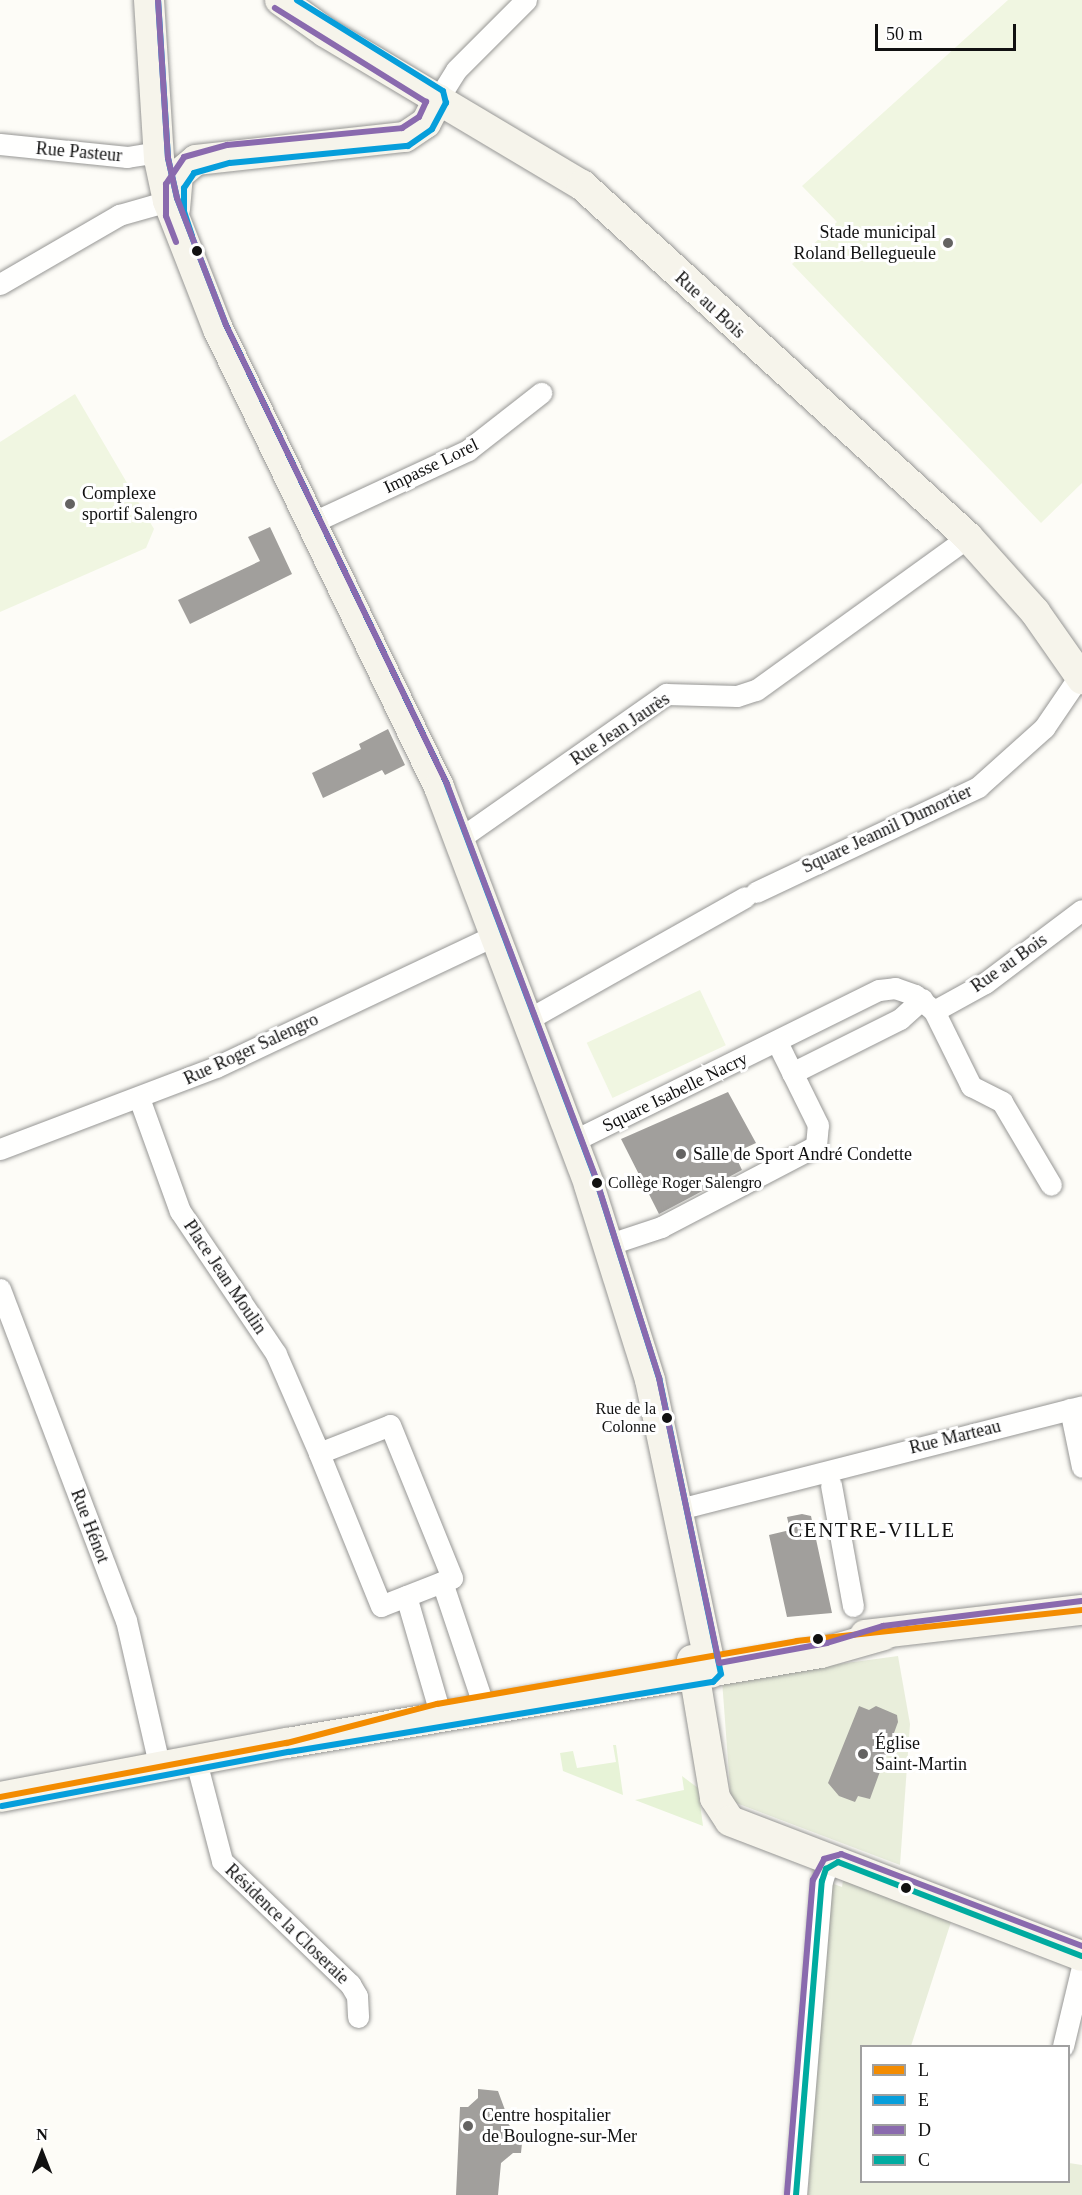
<!DOCTYPE html>
<html>
<head>
<meta charset="utf-8">
<style>
	body { margin:0 }
	#map { position:relative; width:1082px; height:2195px; overflow:hidden; background:#fdfcf7; font-family:Georgia,serif }
	div>[style] { position:absolute }
	.green>* { inset:0; background:#e7f3d7 }
	.cemetery>* { inset:0; background:#e9eedb }
	.pitch>* { inset:0; background:#f0f6e1; transform-origin:0 0 }
	.building>* { inset:0; background:#a19f9c }
	.roads { filter:drop-shadow(0 0 2px #979795) drop-shadow(0 0 2px #979795) }
	.street>* { height:21px; margin:-10.5px; padding:0 10.5px; transform-origin:10.5px; border-radius:10.5px; background:#fffffe }
	.secondary>* { height:30px; margin:-15px; padding:0 15px; transform-origin:15px; border-radius:15px; background:#f6f4eb }
	.bus-1>* { height:6px; margin:-3px; padding:0 3px; transform-origin:3px; border-radius:3px; background:#f38c01 }
	.bus-2>* { height:6px; margin:-3px; padding:0 3px; transform-origin:3px; border-radius:3px; background:#069edb }
	.bus-3>* { height:6px; margin:-3px; padding:0 3px; transform-origin:3px; border-radius:3px; background:#8a6aae }
	.bus-4>* { height:6px; margin:-3px; padding:0 3px; transform-origin:3px; border-radius:3px; background:#00aba0 }
	.dots>* { width:16px; height:16px; translate:-50% -50%; box-sizing:border-box; border:3px solid #fff; border-radius:50% }
	span { translate:-50% -50%; white-space:nowrap; text-align:center; line-height:1.15; -webkit-text-stroke:6px #fff; paint-order:stroke }
	.bus-label { font-size:16px; color:#111 }
	.left { translate:0 -50%; text-align:left }
	.right { translate:-100% -50%; text-align:right }
	.street-label { font-size:18px; color:#111 }
	.poi-label { font-size:18px; color:#111 }
	.quarter-label { font-size:21px; color:#111; letter-spacing:1.5px }
	.legend { position:absolute; left:860px; top:2045px; width:210px; height:138px; box-sizing:border-box; background:#fff; border:2px solid #a0a0a0; margin:0; padding:8px 10px; list-style:none; font-size:18px; color:#111 }
	.legend li { display:flex; align-items:center; gap:12px; height:30px }
	.legend b { width:30px; border:2px solid #a0a0a0 }
	.north { position:absolute; left:12px; top:2123px; width:60px; height:60px; -webkit-text-stroke:4px #fff; paint-order:stroke; rotate:0deg; font-size:16px; font-weight:700; line-height:24px; text-align:center; color:#111 }
	.north::after { content:''; display:block; margin:auto; width:21px; height:27px; background:#111; clip-path:polygon(50% 0,100% 100%,50% 72%,0 100%) }
	.scale { position:absolute; left:875px; top:24px; width:141px; height:27px; box-sizing:border-box; border:3px solid #111; border-top:0; padding-left:8px; font-size:18px; line-height:21px; white-space:nowrap; color:#111; -webkit-text-stroke:4px #fff; paint-order:stroke }
</style>
</head>
<body>
<div id="map">
	<div class="green">
		<div style="clip-path:polygon(613px 1745px,616px 1745px,623px 1795px,563px 1771px,560px 1753px,573px 1751px,577px 1768px,616px 1762px)"></div>
		<div style="clip-path:polygon(682px 1776px,698px 1788px,703px 1826px,635px 1800px,684px 1790px)"></div>
	</div>
	<div class="cemetery">
		<div style="clip-path:polygon(898px 1656px,910px 1724px,900px 1865px,731px 1801px,722px 1680px)"></div>
		<div style="clip-path:polygon(843px 1880px,951px 1922px,911px 2046px,862px 2046px,862px 2182px,1068px 2182px,1069px 2163px,1082px 2165px,1082px 2195px,808px 2195px,831px 1883px,842px 1887px)"></div>
	</div>
	<div class="pitch">
		<div style="clip-path:polygon(1008px 0,1082px 0,1082px 483px,1041px 523px,792px 264px,837px 222px,802px 186px)"></div>
		<div style="clip-path:polygon(75px 394px,154px 529px,146px 548px,0 612px,0 442px)"></div>
		<div style="left:700px;top:990px;width:61px;height:125px;rotate:65deg"></div>
	</div>
	<div class="building">
		<div style="clip-path:polygon(270px 527px,292px 574px,190px 624px,178px 600px,260px 561px,248px 537px)"></div>
		<div style="clip-path:polygon(388px 729px,405px 765px,385px 775px,382px 770px,323px 798px,312px 773px,361px 749px,359px 744px)"></div>
		<div style="clip-path:polygon(728px 1092px,756px 1143px,734px 1153px,742px 1170px,659px 1214px,621px 1139px)"></div>
		<div style="clip-path:polygon(802px 1514px,811px 1516px,832px 1613px,787px 1617px,769px 1535px,790px 1530px,787px 1517px)"></div>
		<div style="clip-path:polygon(859px 1706px,869px 1710px,876px 1706px,897px 1715px,898px 1722px,870px 1799px,858px 1796px,855px 1802px,839px 1796px,828px 1783px)"></div>
		<div style="clip-path:polygon(478px 2089px,498px 2091px,505px 2110px,501px 2113px,514px 2132px,523px 2133px,521px 2153px,513px 2153px,501px 2163px,498px 2195px,456px 2195px,460px 2107px,468px 2107px,478px 2098px)"></div>
	</div>
	<div class="roads">
		<div class="street">
			<div style="left:438px;top:99px;width:34px;rotate:-58deg"></div>
			<div style="left:456px;top:70px;width:99px;rotate:-45deg"></div>
			<div style="left:0;top:144px;width:128px;rotate:5.8deg"></div>
			<div style="left:127px;top:157px;width:31px;rotate:-9deg"></div>
			<div style="left:0;top:284px;width:138px;rotate:-30.1deg"></div>
			<div style="left:119px;top:215px;width:58px;rotate:-15.9deg"></div>
			<div style="left:311px;top:523px;width:173px;rotate:-24.9deg"></div>
			<div style="left:468px;top:450px;width:93px;rotate:-38deg"></div>
			<div style="left:459px;top:839px;width:253px;rotate:-35deg"></div>
			<div style="left:666px;top:694px;width:71px;rotate:1.6deg"></div>
			<div style="left:737px;top:696px;width:20px;rotate:-18deg"></div>
			<div style="left:756px;top:690px;width:261px;rotate:-35.8deg"></div>
			<div style="left:756px;top:892px;width:246px;rotate:-25.3deg"></div>
			<div style="left:978px;top:787px;width:89px;rotate:-41.8deg"></div>
			<div style="left:1044px;top:728px;width:64px;rotate:-55.8deg"></div>
			<div style="left:934px;top:1011px;width:58px;rotate:-28.8deg"></div>
			<div style="left:985px;top:983px;width:121px;rotate:-37deg"></div>
			<div style="left:527px;top:1020px;width:250px;rotate:-29.4deg"></div>
			<div style="left:792px;top:1073px;width:121px;rotate:-26.6deg"></div>
			<div style="left:900px;top:1019px;width:30px;rotate:-42deg"></div>
			<div style="left:139px;top:1098px;width:120px;rotate:70.1deg"></div>
			<div style="left:180px;top:1211px;width:172px;rotate:56.1deg"></div>
			<div style="left:276px;top:1354px;width:108px;rotate:66.5deg"></div>
			<div style="left:573px;top:1141px;width:341px;rotate:-26.3deg"></div>
			<div style="left:879px;top:990px;width:16px;rotate:-7deg"></div>
			<div style="left:895px;top:988px;width:21px;rotate:19deg"></div>
			<div style="left:915px;top:995px;width:25px;rotate:40deg"></div>
			<div style="left:934px;top:1011px;width:84px;rotate:63.7deg"></div>
			<div style="left:971px;top:1086px;width:35px;rotate:27deg"></div>
			<div style="left:1002px;top:1102px;width:96px;rotate:59.4deg"></div>
			<div style="left:0;top:1149px;width:231px;rotate:-20.8deg"></div>
			<div style="left:216px;top:1067px;width:309px;rotate:-25.3deg"></div>
			<div style="left:610px;top:1244px;width:54px;rotate:-18.4deg"></div>
			<div style="left:661px;top:1227px;width:175px;rotate:-27.6deg"></div>
			<div style="left:816px;top:1146px;width:21px;rotate:-85deg"></div>
			<div style="left:818px;top:1125px;width:93px;rotate:-116.3deg"></div>
			<div style="left:0;top:1289px;width:354px;rotate:69.2deg"></div>
			<div style="left:126px;top:1620px;width:152px;rotate:77.1deg"></div>
			<div style="left:1070px;top:1409px;width:59px;rotate:78.3deg"></div>
			<div style="left:390px;top:1425px;width:165px;rotate:67.9deg"></div>
			<div style="left:452px;top:1578px;width:76px;rotate:158.5deg"></div>
			<div style="left:381px;top:1606px;width:165px;rotate:-112.1deg"></div>
			<div style="left:319px;top:1453px;width:76px;rotate:-21.5deg"></div>
			<div style="left:831px;top:1485px;width:123px;rotate:79.7deg"></div>
			<div style="left:679px;top:1509px;width:416px;rotate:-14.3deg"></div>
			<div style="left:442px;top:1582px;width:138px;rotate:71.4deg"></div>
			<div style="left:406px;top:1596px;width:129px;rotate:73.8deg"></div>
			<div style="left:196px;top:1761px;width:103px;rotate:75.4deg"></div>
			<div style="left:222px;top:1861px;width:178px;rotate:43.9deg"></div>
			<div style="left:350px;top:1984px;width:14px;rotate:60deg"></div>
			<div style="left:357px;top:1996px;width:21px;rotate:87deg"></div>
			<div style="left:1063px;top:2046px;width:81px;rotate:-76.5deg"></div>
			<div style="left:796px;top:2195px;width:315px;rotate:-85.3deg"></div>
			<div style="left:822px;top:1881px;width:13px;rotate:-72deg"></div>
			<div style="left:826px;top:1869px;width:14px;rotate:-30deg"></div>
		</div>
		<div class="secondary">
			<div style="left:149px;top:0;width:159px;rotate:86.4deg"></div>
			<div style="left:159px;top:159px;width:43px;rotate:77.9deg"></div>
			<div style="left:168px;top:201px;width:137px;rotate:68.7deg"></div>
			<div style="left:218px;top:329px;width:509px;rotate:64.24deg"></div>
			<div style="left:439px;top:787px;width:425px;rotate:69.3deg"></div>
			<div style="left:589px;top:1185px;width:204px;rotate:72.6deg"></div>
			<div style="left:650px;top:1380px;width:299px;rotate:78.1deg"></div>
			<div style="left:280px;top:0;width:55px;rotate:35.4deg"></div>
			<div style="left:325px;top:32px;width:299px;rotate:30.8deg"></div>
			<div style="left:582px;top:185px;width:522px;rotate:42.36deg"></div>
			<div style="left:968px;top:537px;width:101px;rotate:48.2deg"></div>
			<div style="left:1035px;top:612px;width:82px;rotate:55deg"></div>
			<div style="left:175px;top:209px;width:34px;rotate:-85deg"></div>
			<div style="left:178px;top:175px;width:23px;rotate:-40deg"></div>
			<div style="left:196px;top:160px;width:210px;rotate:-6.3deg"></div>
			<div style="left:405px;top:137px;width:25px;rotate:-34deg"></div>
			<div style="left:426px;top:123px;width:27px;rotate:-63deg"></div>
			<div style="left:865px;top:1635px;width:218px;rotate:-6.6deg"></div>
			<div style="left:692px;top:1660px;width:140px;rotate:80.5deg"></div>
			<div style="left:715px;top:1798px;width:27px;rotate:57deg"></div>
			<div style="left:730px;top:1821px;width:377px;rotate:21deg"></div>
			<div style="left:0;top:1797px;width:292px;rotate:-10.7deg"></div>
			<div style="left:287px;top:1743px;width:542px;rotate:-9.57deg"></div>
			<div style="left:821px;top:1653px;width:66px;rotate:-15.9deg"></div>
		</div>
	</div>
	<div class="bus-1">
		<div style="left:0;top:1797px;width:292px;rotate:-10.7deg"></div>
		<div style="left:287px;top:1743px;width:155px;rotate:-14.6deg"></div>
		<div style="left:437px;top:1704px;width:365px;rotate:-9.9deg"></div>
		<div style="left:797px;top:1641px;width:287px;rotate:-6.2deg"></div>
	</div>
	<div class="bus-2">
		<div style="left:192px;top:236px;width:25px;rotate:-108deg"></div>
		<div style="left:184px;top:212px;width:24px;rotate:-90deg"></div>
		<div style="left:184px;top:188px;width:18px;rotate:-56deg"></div>
		<div style="left:194px;top:173px;width:37px;rotate:-16deg"></div>
		<div style="left:230px;top:163px;width:179px;rotate:-5.5deg"></div>
		<div style="left:408px;top:146px;width:29px;rotate:-35deg"></div>
		<div style="left:432px;top:129px;width:30px;rotate:-62deg"></div>
		<div style="left:446px;top:103px;width:12px;rotate:-104deg"></div>
		<div style="left:443px;top:91px;width:172px;rotate:-148.1deg"></div>
		<div style="left:2px;top:1806px;width:292px;rotate:-10.7deg"></div>
		<div style="left:289px;top:1752px;width:430px;rotate:-9.4deg"></div>
		<div style="left:713px;top:1682px;width:11px;rotate:-45deg"></div>
		<div style="left:721px;top:1674px;width:302px;rotate:-101.8deg"></div>
		<div style="left:659px;top:1378px;width:206px;rotate:-107.6deg"></div>
		<div style="left:597px;top:1182px;width:425px;rotate:-110.7deg"></div>
		<div style="left:447px;top:784px;width:509px;rotate:-115.71deg"></div>
		<div style="left:226px;top:325px;width:136px;rotate:-111.1deg"></div>
		<div style="left:177px;top:198px;width:41px;rotate:-102.7deg"></div>
		<div style="left:168px;top:158px;width:158px;rotate:-93.6deg"></div>
	</div>
	<div class="bus-3">
		<div style="left:158px;top:0;width:158px;rotate:86.4deg"></div>
		<div style="left:168px;top:158px;width:41px;rotate:77.3deg"></div>
		<div style="left:177px;top:198px;width:136px;rotate:68.9deg"></div>
		<div style="left:226px;top:325px;width:509px;rotate:64.29deg"></div>
		<div style="left:447px;top:784px;width:425px;rotate:69.3deg"></div>
		<div style="left:597px;top:1182px;width:206px;rotate:72.4deg"></div>
		<div style="left:659px;top:1378px;width:291px;rotate:78.1deg"></div>
		<div style="left:719px;top:1663px;width:110px;rotate:-10.5deg"></div>
		<div style="left:827px;top:1643px;width:59px;rotate:-16.9deg"></div>
		<div style="left:883px;top:1626px;width:200px;rotate:-7.2deg"></div>
		<div style="left:176px;top:242px;width:28px;rotate:-111deg"></div>
		<div style="left:166px;top:216px;width:32px;rotate:-90deg"></div>
		<div style="left:166px;top:184px;width:32px;rotate:-56deg"></div>
		<div style="left:184px;top:157px;width:45px;rotate:-15.6deg"></div>
		<div style="left:227px;top:145px;width:176px;rotate:-5.5deg"></div>
		<div style="left:402px;top:128px;width:20px;rotate:-33deg"></div>
		<div style="left:419px;top:117px;width:17px;rotate:-65deg"></div>
		<div style="left:426px;top:102px;width:178px;rotate:-148.1deg"></div>
		<div style="left:787px;top:2194px;width:315px;rotate:-85.3deg"></div>
		<div style="left:813px;top:1880px;width:24px;rotate:-62deg"></div>
		<div style="left:824px;top:1859px;width:18px;rotate:-16deg"></div>
		<div style="left:841px;top:1854px;width:258px;rotate:20.9deg"></div>
	</div>
	<div class="bus-4">
		<div style="left:838px;top:1862px;width:261px;rotate:21.1deg"></div>
		<div style="left:796px;top:2195px;width:315px;rotate:-85.3deg"></div>
		<div style="left:822px;top:1881px;width:13px;rotate:-72deg"></div>
		<div style="left:826px;top:1869px;width:14px;rotate:-30deg"></div>
	</div>
	<div class="dots">
		<div style="left:948px;top:243px;background:#646362"></div>
		<div style="left:197px;top:251px;background:#111"></div>
		<div style="left:70px;top:504px;background:#646362"></div>
		<div style="left:681px;top:1154px;background:#646362"></div>
		<div style="left:597px;top:1183px;background:#111"></div>
		<div style="left:667px;top:1418px;background:#111"></div>
		<div style="left:818px;top:1639px;background:#111"></div>
		<div style="left:863px;top:1754px;background:#646362"></div>
		<div style="left:906px;top:1888px;background:#111"></div>
		<div style="left:468px;top:2126px;background:#646362"></div>
	</div>
	<div class="bus-label">
		<span class="left" style="left:608px;top:1183px">Collège Roger Salengro</span>
		<span class="right" style="left:656px;top:1418px">Rue de la<br>Colonne</span>
	</div>
	<div class="street-label">
		<span style="left:79px;top:152px;rotate:5deg">Rue Pasteur</span>
		<span style="left:710px;top:305px;rotate:43deg">Rue au Bois</span>
		<span style="left:431px;top:466px;rotate:-26deg">Impasse Lorel</span>
		<span style="left:620px;top:729px;rotate:-34deg">Rue Jean Jaurès</span>
		<span style="left:887px;top:829px;rotate:-25deg">Square Jeannil Dumortier</span>
		<span style="left:1009px;top:963px;rotate:-35deg">Rue au Bois</span>
		<span style="left:251px;top:1049px;rotate:-25deg">Rue Roger Salengro</span>
		<span style="left:675px;top:1092px;rotate:-26deg">Square Isabelle Nacry</span>
		<span style="left:225px;top:1277px;rotate:56deg">Place Jean Moulin</span>
		<span style="left:955px;top:1437px;rotate:-14deg">Rue Marteau</span>
		<span style="left:90px;top:1526px;rotate:69deg">Rue Hénot</span>
		<span style="left:287px;top:1924px;rotate:44deg">Résidence la Closeraie</span>
	</div>
	<div class="poi-label">
		<span class="right" style="left:936px;top:243px">Stade municipal<br>Roland Bellegueule</span>
		<span class="left" style="left:82px;top:504px">Complexe<br>sportif Salengro</span>
		<span class="left" style="left:693px;top:1154px">Salle de Sport André Condette</span>
		<span class="left" style="left:875px;top:1754px">Église<br>Saint-Martin</span>
		<span class="left" style="left:482px;top:2126px">Centre hospitalier<br>de Boulogne-sur-Mer</span>
	</div>
	<div class="quarter-label">
		<span style="left:872px;top:1530px">CENTRE-VILLE</span>
	</div>
	<ul class="legend">
	<li><b style="height:8px;background:#f38c01"></b>L</li>
	<li><b style="height:8px;background:#069edb"></b>E</li>
	<li><b style="height:8px;background:#8a6aae"></b>D</li>
	<li><b style="height:8px;background:#00aba0"></b>C</li>
	</ul>
	<div class="north">N</div>
	<div class="scale">50 m</div>
</div>
</body>
</html>
